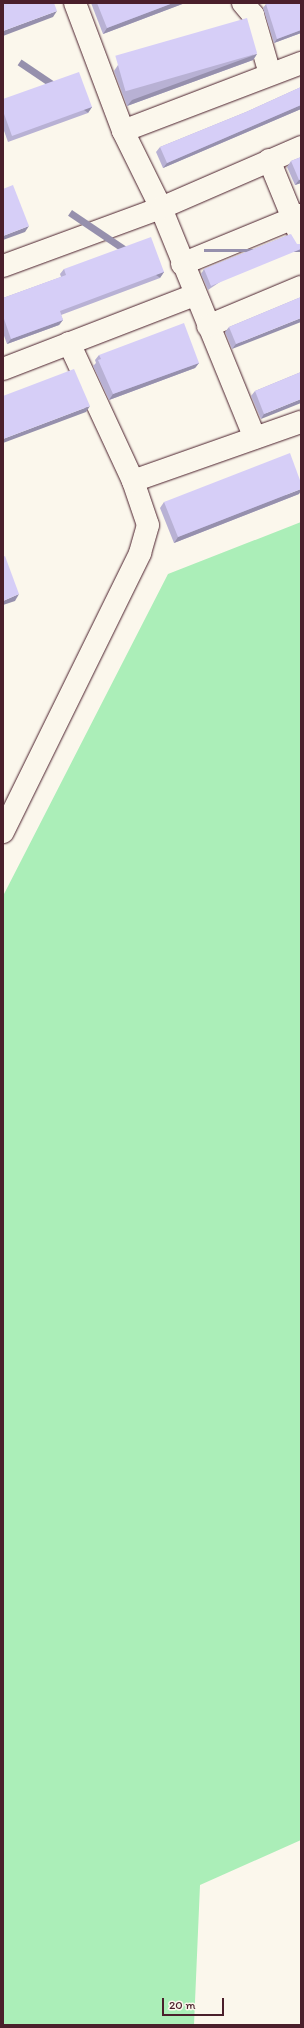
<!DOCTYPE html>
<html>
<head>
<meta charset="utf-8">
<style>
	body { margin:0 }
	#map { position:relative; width:304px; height:2028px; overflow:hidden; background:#fbf7ec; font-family:Itim,sans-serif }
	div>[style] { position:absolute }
	.green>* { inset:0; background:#abeeb8 }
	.roads { filter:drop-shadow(0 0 1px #4a1f2b) drop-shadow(0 0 1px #4a1f2b) }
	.minor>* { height:22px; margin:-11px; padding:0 11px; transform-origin:11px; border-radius:11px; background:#fbf7ec }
	.wall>* { inset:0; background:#b8b1d4 }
	.shaded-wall>* { inset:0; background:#9690ad; transform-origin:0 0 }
	.building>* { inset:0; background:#d6cef7; transform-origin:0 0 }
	span { translate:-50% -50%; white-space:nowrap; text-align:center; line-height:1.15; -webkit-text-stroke:3px #fbf7ec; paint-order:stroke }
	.frame { position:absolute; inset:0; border:4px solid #4a1f2b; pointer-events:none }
	.scale { position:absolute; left:162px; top:1998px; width:62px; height:18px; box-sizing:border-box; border:2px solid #4a1f2b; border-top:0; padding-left:5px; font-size:12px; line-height:14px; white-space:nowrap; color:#4a1f2b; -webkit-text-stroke:3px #fbf7ec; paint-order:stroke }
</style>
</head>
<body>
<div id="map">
	<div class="green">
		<div style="clip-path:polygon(301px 522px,301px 1840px,200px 1885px,194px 2025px,3px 2025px,3px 896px,168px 574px)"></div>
	</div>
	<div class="roads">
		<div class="minor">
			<div style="left:75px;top:3px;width:137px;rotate:69.4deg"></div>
			<div style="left:123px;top:131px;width:86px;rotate:63.7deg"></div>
			<div style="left:161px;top:208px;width:248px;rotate:67.8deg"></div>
			<div style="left:243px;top:3px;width:16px;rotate:50deg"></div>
			<div style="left:253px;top:15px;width:61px;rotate:73.9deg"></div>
			<div style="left:123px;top:131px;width:191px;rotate:-20.9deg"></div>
			<div style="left:269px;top:160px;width:84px;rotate:67.7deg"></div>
			<div style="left:182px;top:264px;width:129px;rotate:-22.4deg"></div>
			<div style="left:3px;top:266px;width:168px;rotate:-20.2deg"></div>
			<div style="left:161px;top:208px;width:153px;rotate:-23.5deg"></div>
			<div style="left:208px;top:326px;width:101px;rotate:-22.8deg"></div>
			<div style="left:69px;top:343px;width:152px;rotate:65.1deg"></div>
			<div style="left:3px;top:369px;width:206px;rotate:-21.1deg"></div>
			<div style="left:3px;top:832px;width:311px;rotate:-63.8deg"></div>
			<div style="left:140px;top:553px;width:29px;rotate:-74deg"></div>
			<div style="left:148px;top:525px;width:46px;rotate:-108.8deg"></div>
			<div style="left:133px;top:481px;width:178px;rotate:-19.4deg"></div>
		</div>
	</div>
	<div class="wall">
		<div style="clip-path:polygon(91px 3px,185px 3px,103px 34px)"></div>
		<div style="clip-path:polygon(301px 3px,301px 33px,274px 43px,263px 8px,266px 4px)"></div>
		<div style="clip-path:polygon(257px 54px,253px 60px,127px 106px,114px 71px,118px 65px)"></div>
		<div style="clip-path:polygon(301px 87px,301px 109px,163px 168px,156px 152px,160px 147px,246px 112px)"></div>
		<div style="clip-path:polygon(3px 99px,92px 107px,88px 113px,8px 142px,3px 128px)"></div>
		<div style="clip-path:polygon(301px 157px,301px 183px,295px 185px,287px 167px,291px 161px)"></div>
		<div style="clip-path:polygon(291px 234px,208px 290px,201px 274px,204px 269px)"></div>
		<div style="clip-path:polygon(64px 269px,164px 272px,160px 278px,61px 315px,63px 320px,59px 325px,7px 344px,3px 333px,3px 298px,61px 277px,60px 274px)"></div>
		<div style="clip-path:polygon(301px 297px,232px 349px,225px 332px,229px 327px)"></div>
		<div style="clip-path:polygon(99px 355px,199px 363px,195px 368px,109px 400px,93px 366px,96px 363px,95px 360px)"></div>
		<div style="clip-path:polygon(301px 372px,261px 419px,251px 396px,255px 391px)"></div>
		<div style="clip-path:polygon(299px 494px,174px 543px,160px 508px,164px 502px)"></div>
	</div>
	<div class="shaded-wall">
		<div style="clip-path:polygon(173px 3px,185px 3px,103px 34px,107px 28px)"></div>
		<div style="clip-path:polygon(57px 11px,53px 17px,3px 36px,3px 31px)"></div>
		<div style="clip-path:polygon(301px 30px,301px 33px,274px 43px,277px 39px)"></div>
		<div style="clip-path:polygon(257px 54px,253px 60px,127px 106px,132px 100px)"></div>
		<div style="clip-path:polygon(301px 105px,301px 109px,163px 168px,167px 163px)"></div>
		<div style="left:92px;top:107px;width:7px;height:85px;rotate:124deg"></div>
		<div style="clip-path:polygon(301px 179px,301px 183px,295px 185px,299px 180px)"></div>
		<div style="clip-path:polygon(29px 226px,25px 232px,3px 240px,3px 236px)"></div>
		<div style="left:301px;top:249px;width:3px;height:97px;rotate:90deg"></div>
		<div style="left:164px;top:272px;width:7px;height:111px;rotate:124deg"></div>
		<div style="clip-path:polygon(301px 318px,301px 322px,232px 349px,236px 344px)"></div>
		<div style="clip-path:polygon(63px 320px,59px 325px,7px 344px,11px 339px)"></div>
		<div style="clip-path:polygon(199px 363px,195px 368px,109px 400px,113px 394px)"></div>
		<div style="clip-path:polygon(301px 399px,301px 403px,261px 419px,264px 414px)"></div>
		<div style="clip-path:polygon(90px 406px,86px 412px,3px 443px,3px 439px)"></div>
		<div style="clip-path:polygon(301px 489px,301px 491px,299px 494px,174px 543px,178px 537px)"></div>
		<div style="clip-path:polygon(19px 594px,15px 601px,3px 605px,3px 601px)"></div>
	</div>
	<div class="building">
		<div style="clip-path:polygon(3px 3px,54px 3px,57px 11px,3px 31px)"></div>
		<div style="clip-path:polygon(97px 3px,173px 3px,107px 28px)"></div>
		<div style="clip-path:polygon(268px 3px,301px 3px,301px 30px,277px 39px,266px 4px)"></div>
		<div style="left:247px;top:18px;width:37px;height:137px;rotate:74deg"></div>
		<div style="clip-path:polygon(79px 72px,92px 107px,12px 136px,3px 111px,3px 99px)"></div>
		<div style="clip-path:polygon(301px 87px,301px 105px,167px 163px,160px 147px,246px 112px)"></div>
		<div style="clip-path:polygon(301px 157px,301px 179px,299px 180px,291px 161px)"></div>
		<div style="clip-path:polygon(13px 185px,29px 226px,3px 236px,3px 189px)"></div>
		<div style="clip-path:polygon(291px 234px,297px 244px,301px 244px,301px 249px,211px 286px,204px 269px)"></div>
		<div style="clip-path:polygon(151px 237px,164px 272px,60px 311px,63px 320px,11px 339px,3px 316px,3px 298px,66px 275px,64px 269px)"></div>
		<div style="clip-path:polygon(301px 297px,301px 318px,236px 344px,229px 327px)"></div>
		<div style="clip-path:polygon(184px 323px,199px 363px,113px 394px,98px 360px,101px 359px,99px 355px)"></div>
		<div style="clip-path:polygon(74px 369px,90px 406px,3px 439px,3px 396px)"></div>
		<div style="clip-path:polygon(301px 372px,301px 399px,264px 414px,255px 391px)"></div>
		<div style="clip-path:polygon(290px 453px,301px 483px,301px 489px,178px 537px,164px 502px)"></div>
		<div style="clip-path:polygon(5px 556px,19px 594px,3px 601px,3px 557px)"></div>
	</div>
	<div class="frame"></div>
	<div class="scale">20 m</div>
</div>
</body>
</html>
